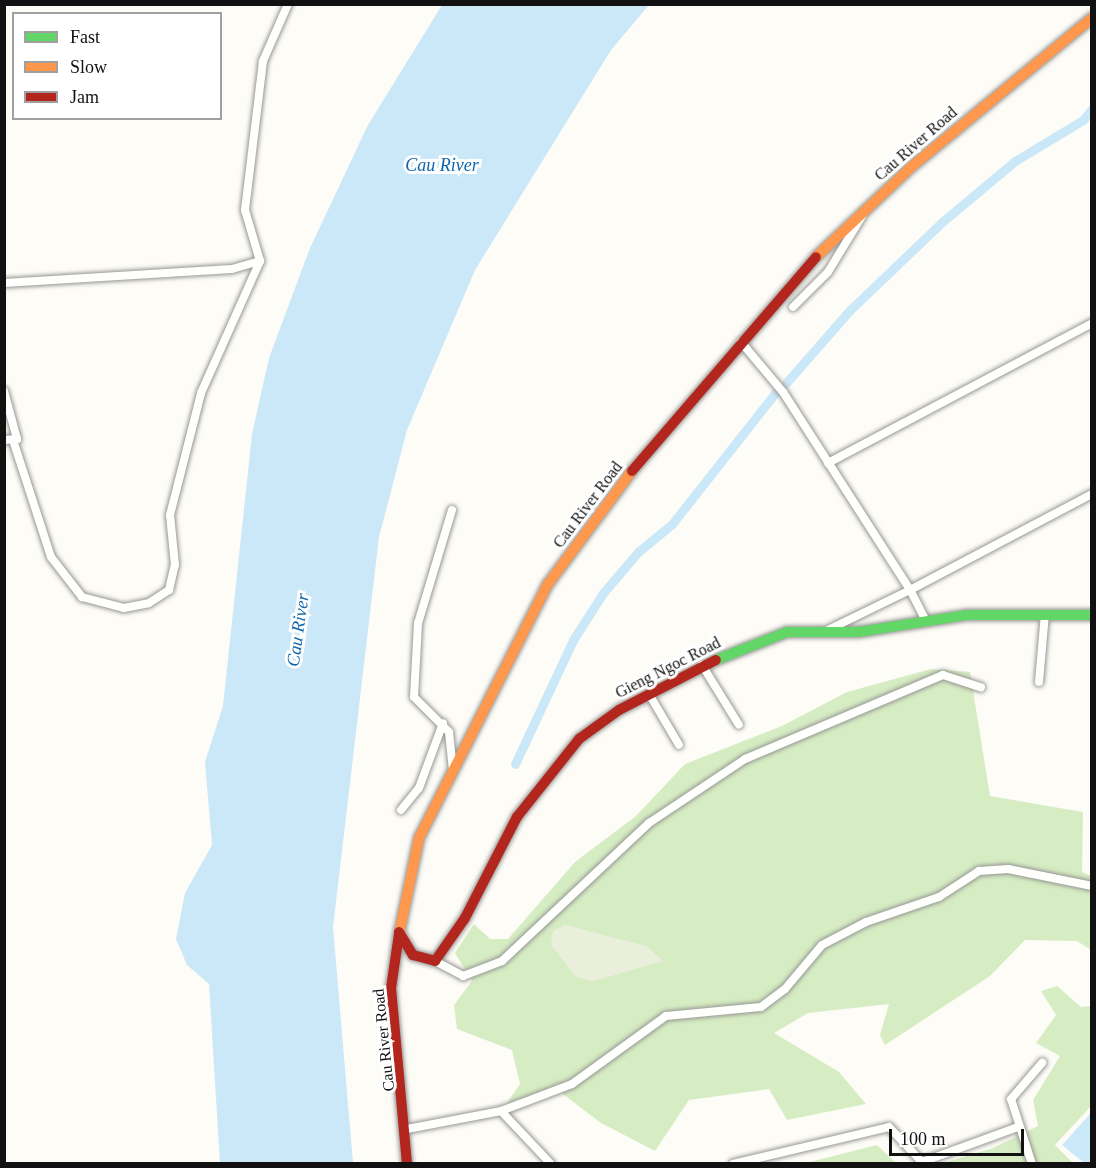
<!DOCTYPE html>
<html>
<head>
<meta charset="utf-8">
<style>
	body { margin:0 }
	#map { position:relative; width:1096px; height:1168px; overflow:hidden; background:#fdfcf7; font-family:Georgia,serif }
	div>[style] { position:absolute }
	.forest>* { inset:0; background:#d6edc3 }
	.cemetery>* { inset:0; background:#e9efda }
	.water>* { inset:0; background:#cbe8f9 }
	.canal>* { height:9px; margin:-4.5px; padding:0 4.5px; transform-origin:4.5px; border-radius:4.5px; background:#cbe8f9 }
	.roads { filter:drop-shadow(0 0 2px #979795) drop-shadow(0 0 2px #979795) }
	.street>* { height:8px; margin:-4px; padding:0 4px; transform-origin:4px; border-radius:4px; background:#fffffe }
	.fast>* { height:10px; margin:-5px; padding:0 5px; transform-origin:5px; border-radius:5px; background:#63d668 }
	.slow>* { height:10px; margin:-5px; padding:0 5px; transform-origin:5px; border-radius:5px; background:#ff974d }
	.jam>* { height:10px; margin:-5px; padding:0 5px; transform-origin:5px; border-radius:5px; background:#b3261e }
	span { translate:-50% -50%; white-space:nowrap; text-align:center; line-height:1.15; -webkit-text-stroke:6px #fff; paint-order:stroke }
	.street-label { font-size:16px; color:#111 }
	.water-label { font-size:18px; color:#0f66ae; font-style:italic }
	.frame { position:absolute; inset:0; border:6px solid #111; pointer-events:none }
	.legend { position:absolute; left:12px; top:12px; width:210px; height:108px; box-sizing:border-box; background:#fff; border:2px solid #a0a0a0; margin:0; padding:8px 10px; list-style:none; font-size:18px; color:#111 }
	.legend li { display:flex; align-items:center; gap:12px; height:30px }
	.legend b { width:30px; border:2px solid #a0a0a0 }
	.scale { position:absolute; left:889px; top:1129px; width:135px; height:27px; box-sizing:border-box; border:3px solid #111; border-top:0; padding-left:8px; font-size:18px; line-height:21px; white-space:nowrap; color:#111; -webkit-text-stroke:4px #fff; paint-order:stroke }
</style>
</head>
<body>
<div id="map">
	<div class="forest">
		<div style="clip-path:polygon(931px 669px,970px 672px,990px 796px,1083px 812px,1082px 872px,1091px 876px,1091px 950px,1077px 941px,1025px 940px,990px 976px,885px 1045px,880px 1035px,889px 1004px,808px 1013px,774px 1033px,839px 1072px,866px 1104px,787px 1120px,769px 1089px,689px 1100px,655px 1151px,601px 1123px,555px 1088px,507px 1103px,520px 1084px,512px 1050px,457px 1029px,454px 1005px,472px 981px,455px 953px,474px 924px,490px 939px,508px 939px,575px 862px,636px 816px,685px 764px,782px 726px,847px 692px)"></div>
		<div style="clip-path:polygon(1057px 986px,1081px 1007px,1091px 1006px,1091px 1106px,1055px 1145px,1073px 1163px,940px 1164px,993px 1148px,1038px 1126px,1033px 1100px,1060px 1056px,1036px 1043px,1056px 1015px,1041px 991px)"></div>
		<div style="clip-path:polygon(877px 1145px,896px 1163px,806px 1163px)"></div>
	</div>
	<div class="cemetery">
		<div style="clip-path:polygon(565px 925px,646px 946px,663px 961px,594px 981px,576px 977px,551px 945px,553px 931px)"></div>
	</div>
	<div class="water">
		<div style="clip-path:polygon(442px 5px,649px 5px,611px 50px,475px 270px,407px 430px,379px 537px,333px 927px,353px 1163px,220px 1163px,209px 984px,187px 965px,176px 939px,185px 893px,212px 845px,205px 762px,223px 706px,252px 434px,269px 358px,310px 248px,368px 125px)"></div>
		<div style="clip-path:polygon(1091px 1113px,1091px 1163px,1084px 1163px,1062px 1145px)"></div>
	</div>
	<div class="canal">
		<div style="left:786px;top:383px;width:97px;rotate:-48.8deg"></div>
		<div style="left:850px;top:310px;width:127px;rotate:-43.7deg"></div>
		<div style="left:942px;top:222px;width:95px;rotate:-39.9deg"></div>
		<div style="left:1015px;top:161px;width:79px;rotate:-31.1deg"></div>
		<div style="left:1083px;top:120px;width:14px;rotate:-51deg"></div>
		<div style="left:515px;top:764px;width:137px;rotate:-64.9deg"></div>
		<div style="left:573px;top:640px;width:56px;rotate:-57.4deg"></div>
		<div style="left:603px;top:593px;width:54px;rotate:-49.5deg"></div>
		<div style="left:638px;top:552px;width:44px;rotate:-39.5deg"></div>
		<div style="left:672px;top:524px;width:167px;rotate:-51.8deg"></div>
	</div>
	<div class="roads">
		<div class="street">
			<div style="left:4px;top:283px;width:228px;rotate:-3.5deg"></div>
			<div style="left:232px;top:269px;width:29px;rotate:-16deg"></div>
			<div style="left:793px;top:307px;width:49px;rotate:-45deg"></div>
			<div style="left:828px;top:272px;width:66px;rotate:-58.7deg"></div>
			<div style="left:741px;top:342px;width:65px;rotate:50deg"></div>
			<div style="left:783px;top:392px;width:235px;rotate:57.3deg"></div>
			<div style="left:910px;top:590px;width:93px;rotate:154deg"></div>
			<div style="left:4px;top:391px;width:50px;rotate:74.8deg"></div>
			<div style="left:17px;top:439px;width:13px;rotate:176deg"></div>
			<div style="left:13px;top:440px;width:123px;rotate:72deg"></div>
			<div style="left:51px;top:557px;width:51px;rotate:52.2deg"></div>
			<div style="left:82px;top:597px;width:43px;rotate:14.7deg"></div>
			<div style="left:124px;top:608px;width:25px;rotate:-11deg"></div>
			<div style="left:149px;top:603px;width:24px;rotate:-33deg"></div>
			<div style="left:169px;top:590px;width:26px;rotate:-77deg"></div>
			<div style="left:175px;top:565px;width:50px;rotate:-95.7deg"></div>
			<div style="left:170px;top:515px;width:126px;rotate:-75.7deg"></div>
			<div style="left:201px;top:393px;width:145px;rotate:-65.9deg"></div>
			<div style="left:260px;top:261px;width:53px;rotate:-106.4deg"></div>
			<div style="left:245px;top:210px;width:150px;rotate:-83.1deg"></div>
			<div style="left:263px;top:61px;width:62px;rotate:-66.3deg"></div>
			<div style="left:828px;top:463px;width:299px;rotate:-27.9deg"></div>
			<div style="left:452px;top:510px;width:118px;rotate:106.7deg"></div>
			<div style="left:418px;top:623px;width:74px;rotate:93.1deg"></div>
			<div style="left:414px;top:697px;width:49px;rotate:45deg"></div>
			<div style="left:449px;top:732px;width:37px;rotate:84deg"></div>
			<div style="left:925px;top:619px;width:33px;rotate:-117deg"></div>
			<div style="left:910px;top:590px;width:206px;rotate:-27.8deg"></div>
			<div style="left:702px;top:665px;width:70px;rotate:58.3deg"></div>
			<div style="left:1039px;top:682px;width:68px;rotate:-85deg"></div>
			<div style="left:649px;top:694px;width:59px;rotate:59.5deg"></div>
			<div style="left:401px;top:810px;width:28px;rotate:-51deg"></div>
			<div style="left:419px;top:788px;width:69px;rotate:-69.7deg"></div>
			<div style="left:435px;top:961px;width:32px;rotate:28deg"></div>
			<div style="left:463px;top:976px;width:42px;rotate:-21deg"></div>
			<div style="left:502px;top:961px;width:202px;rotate:-43.2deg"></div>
			<div style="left:649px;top:823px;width:115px;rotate:-33.7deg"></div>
			<div style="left:745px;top:759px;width:215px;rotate:-23deg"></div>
			<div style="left:943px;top:675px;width:40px;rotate:18deg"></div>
			<div style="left:501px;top:1111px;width:73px;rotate:46.7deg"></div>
			<div style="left:407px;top:1129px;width:96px;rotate:-10.8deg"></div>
			<div style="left:501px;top:1111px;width:76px;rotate:-20.8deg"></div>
			<div style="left:572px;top:1084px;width:116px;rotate:-35.9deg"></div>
			<div style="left:666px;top:1016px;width:95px;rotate:-5.4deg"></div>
			<div style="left:761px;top:1007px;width:30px;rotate:-37deg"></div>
			<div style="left:785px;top:989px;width:57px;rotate:-49.9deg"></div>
			<div style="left:822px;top:945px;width:50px;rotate:-27.6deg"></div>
			<div style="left:866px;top:922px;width:77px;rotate:-18.9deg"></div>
			<div style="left:939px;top:897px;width:48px;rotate:-33deg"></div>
			<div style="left:979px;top:871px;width:29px;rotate:-4deg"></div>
			<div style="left:1008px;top:869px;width:86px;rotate:11.4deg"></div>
			<div style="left:733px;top:1164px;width:160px;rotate:-13.3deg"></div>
			<div style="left:889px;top:1127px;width:48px;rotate:46.7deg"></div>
			<div style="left:922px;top:1162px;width:102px;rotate:-20deg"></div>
			<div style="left:1032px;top:1164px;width:68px;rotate:-107.9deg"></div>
			<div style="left:1011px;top:1099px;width:48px;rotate:-49.3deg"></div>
		</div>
		<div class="fast">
			<div style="left:716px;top:660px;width:76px;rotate:-21.5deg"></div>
			<div style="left:787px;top:632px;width:71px"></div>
			<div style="left:858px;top:632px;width:109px;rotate:-8.9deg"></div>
			<div style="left:966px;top:615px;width:126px"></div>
		</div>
		<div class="slow">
			<div style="left:816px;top:257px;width:129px;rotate:-43.4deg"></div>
			<div style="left:910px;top:168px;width:236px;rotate:-39.5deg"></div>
			<div style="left:399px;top:934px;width:98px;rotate:-78.2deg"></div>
			<div style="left:419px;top:838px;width:285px;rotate:-63.1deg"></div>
			<div style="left:548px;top:584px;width:141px;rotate:-53.4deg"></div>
		</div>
		<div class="jam">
			<div style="left:632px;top:471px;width:282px;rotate:-49.3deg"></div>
			<div style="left:399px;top:932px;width:27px;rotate:59deg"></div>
			<div style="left:413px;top:955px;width:23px;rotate:15deg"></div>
			<div style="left:435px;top:961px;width:52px;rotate:-55.1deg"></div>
			<div style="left:465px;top:918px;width:114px;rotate:-62.8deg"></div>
			<div style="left:517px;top:817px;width:100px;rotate:-51.5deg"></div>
			<div style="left:579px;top:739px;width:49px;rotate:-35.9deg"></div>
			<div style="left:619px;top:710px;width:109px;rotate:-27.3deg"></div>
			<div style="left:399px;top:934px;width:55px;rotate:98.4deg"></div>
			<div style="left:391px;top:988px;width:177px;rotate:84.8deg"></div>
		</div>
	</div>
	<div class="street-label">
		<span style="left:916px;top:144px;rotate:-41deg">Cau River Road</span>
		<span style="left:588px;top:505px;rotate:-53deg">Cau River Road</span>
		<span style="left:668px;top:668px;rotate:-27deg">Gieng Ngoc Road</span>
		<span style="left:384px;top:1040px;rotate:-96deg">Cau River Road</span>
	</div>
	<div class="water-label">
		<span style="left:442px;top:165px">Cau River</span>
		<span style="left:298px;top:630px;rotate:-82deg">Cau River</span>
	</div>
	<div class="frame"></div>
	<ul class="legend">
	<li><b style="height:8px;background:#63d668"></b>Fast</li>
	<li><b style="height:8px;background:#ff974d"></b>Slow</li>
	<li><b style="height:8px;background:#b3261e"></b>Jam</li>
	</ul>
	<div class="scale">100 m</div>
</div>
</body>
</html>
